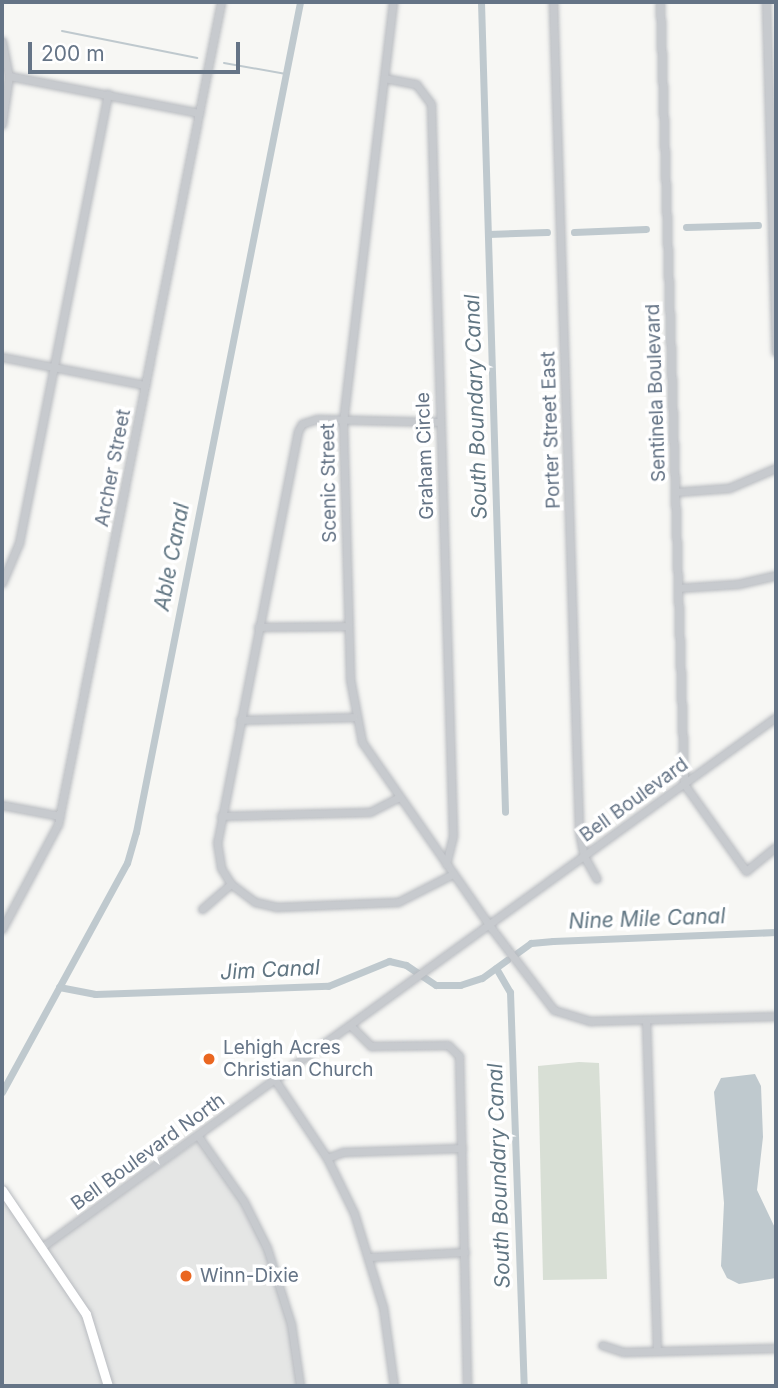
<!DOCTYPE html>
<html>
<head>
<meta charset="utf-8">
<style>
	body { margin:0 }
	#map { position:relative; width:778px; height:1388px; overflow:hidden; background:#f7f7f4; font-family:Inter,sans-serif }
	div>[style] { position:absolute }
	.built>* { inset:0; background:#e5e6e5 }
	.green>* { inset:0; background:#d8dfd5 }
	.water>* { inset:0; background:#bfc9ce }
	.stream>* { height:2px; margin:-1px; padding:0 1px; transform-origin:1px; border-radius:1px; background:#bfc9ce }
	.canal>* { height:7px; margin:-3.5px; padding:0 3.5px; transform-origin:3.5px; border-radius:3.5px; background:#bfc9ce }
	.roads { filter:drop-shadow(0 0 2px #b8bbc0) drop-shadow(0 0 2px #b8bbc0) }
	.minor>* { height:7px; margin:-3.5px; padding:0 3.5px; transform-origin:3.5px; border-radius:3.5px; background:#c7cace }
	.major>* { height:9px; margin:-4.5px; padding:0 4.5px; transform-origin:4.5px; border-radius:4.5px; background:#fff }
	.dots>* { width:19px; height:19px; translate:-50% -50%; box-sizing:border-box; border:4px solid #fff; border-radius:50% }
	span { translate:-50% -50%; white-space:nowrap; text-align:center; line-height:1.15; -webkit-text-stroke:7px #fff; paint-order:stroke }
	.street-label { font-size:19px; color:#657486 }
	.poi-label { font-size:19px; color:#657486 }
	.left { translate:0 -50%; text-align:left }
	.water-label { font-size:21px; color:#617683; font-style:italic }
	.frame { position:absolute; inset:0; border:4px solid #657486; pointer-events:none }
	.scale { position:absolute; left:28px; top:42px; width:212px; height:32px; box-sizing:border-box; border:4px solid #657486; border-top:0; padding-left:9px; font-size:21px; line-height:24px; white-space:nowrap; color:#657486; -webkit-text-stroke:5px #fff; paint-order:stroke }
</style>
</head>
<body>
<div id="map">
	<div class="built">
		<div style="clip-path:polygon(203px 1137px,256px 1218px,274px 1259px,287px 1299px,302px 1386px,112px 1386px,89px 1313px,47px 1248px)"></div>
		<div style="clip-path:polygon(2px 1198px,82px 1316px,103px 1386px,2px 1386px)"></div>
	</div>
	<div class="green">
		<div style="clip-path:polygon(579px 1062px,599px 1063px,607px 1279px,543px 1280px,538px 1066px)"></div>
	</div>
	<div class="water">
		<div style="clip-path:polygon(755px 1074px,761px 1086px,763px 1137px,757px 1190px,776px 1230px,776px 1278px,739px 1284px,727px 1278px,721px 1266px,724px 1203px,714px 1092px,721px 1078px)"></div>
	</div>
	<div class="stream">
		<div style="left:62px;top:31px;width:138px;rotate:11.3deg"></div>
		<div style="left:224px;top:63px;width:63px;rotate:10.1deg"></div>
	</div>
	<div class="canal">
		<div style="left:481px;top:2px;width:810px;rotate:88.3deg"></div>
		<div style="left:686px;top:227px;width:72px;rotate:-1.6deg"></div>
		<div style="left:574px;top:232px;width:72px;rotate:-2.4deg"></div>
		<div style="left:488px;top:234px;width:59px;rotate:-1.9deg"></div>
		<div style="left:517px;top:953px;width:17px;rotate:-36deg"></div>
		<div style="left:531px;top:943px;width:22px;rotate:-5deg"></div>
		<div style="left:553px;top:941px;width:223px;rotate:-2.3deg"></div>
		<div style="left:496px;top:968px;width:28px;rotate:60deg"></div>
		<div style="left:510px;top:992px;width:394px;rotate:88deg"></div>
		<div style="left:59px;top:987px;width:37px;rotate:11deg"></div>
		<div style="left:95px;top:994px;width:233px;rotate:-2deg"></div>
		<div style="left:328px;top:986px;width:66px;rotate:-22.3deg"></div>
		<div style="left:389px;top:961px;width:17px;rotate:13deg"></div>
		<div style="left:406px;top:965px;width:36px;rotate:34deg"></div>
		<div style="left:436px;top:985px;width:24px"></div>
		<div style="left:460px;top:985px;width:23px;rotate:-18deg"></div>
		<div style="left:482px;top:978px;width:31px;rotate:-36deg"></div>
		<div style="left:2px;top:1092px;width:261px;rotate:-61.4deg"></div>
		<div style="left:127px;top:863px;width:32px;rotate:-74deg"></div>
		<div style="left:136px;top:832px;width:846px;rotate:-78.82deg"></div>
	</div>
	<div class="roads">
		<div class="minor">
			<div style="left:393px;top:2px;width:424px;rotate:96.8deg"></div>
			<div style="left:343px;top:423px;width:256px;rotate:88.4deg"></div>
			<div style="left:350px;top:679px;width:64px;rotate:79.2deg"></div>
			<div style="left:362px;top:742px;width:223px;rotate:55.2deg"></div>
			<div style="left:489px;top:925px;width:107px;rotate:52.6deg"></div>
			<div style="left:554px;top:1010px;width:38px;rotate:17deg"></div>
			<div style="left:590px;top:1021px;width:186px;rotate:-1.5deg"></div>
			<div style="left:553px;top:2px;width:829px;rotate:88.2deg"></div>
			<div style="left:579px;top:831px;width:25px;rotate:79deg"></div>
			<div style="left:584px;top:856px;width:26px;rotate:61deg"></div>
			<div style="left:660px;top:2px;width:782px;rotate:88.24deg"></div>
			<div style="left:684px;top:784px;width:107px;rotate:54.5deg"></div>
			<div style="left:746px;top:871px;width:38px;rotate:-39deg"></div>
			<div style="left:766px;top:2px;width:350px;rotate:88.4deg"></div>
			<div style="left:2px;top:41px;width:36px;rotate:79deg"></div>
			<div style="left:9px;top:76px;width:49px;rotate:98.3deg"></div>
			<div style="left:9px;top:76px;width:194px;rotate:11deg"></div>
			<div style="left:384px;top:78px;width:33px;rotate:11deg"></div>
			<div style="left:416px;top:84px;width:25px;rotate:53deg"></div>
			<div style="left:431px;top:104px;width:732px;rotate:88.28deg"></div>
			<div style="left:453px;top:836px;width:29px;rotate:104deg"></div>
			<div style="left:2px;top:357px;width:146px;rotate:11.1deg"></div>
			<div style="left:440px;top:422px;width:123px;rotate:-178.6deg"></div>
			<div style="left:317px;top:419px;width:16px;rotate:162deg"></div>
			<div style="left:302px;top:424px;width:8px;rotate:120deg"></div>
			<div style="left:298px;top:431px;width:419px;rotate:101.1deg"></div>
			<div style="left:217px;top:842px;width:26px;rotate:81deg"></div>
			<div style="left:221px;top:868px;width:19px;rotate:58deg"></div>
			<div style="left:231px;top:884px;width:30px;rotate:37deg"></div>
			<div style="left:255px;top:902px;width:22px;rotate:13deg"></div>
			<div style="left:276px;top:907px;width:122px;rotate:-2.3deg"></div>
			<div style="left:398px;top:902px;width:62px;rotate:-27deg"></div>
			<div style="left:675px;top:492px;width:54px;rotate:-4.2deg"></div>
			<div style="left:729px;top:488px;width:51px;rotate:-23.1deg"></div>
			<div style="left:2px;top:583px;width:43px;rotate:-67deg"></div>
			<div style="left:19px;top:543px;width:458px;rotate:-78.8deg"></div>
			<div style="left:678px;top:588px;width:60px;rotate:-3.8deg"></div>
			<div style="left:738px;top:584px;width:39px;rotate:-13deg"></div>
			<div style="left:258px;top:627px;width:90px;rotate:-0.6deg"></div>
			<div style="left:240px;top:720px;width:114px;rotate:-1.5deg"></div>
			<div style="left:2px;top:805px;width:59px;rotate:10.7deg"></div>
			<div style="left:221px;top:816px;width:149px;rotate:-1.5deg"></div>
			<div style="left:370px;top:812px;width:31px;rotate:-27deg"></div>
			<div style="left:202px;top:909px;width:38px;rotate:-41deg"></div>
			<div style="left:2px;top:929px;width:119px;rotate:-61.9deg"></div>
			<div style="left:58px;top:824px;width:838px;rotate:-78.78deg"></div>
			<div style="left:646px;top:1020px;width:331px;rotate:88.1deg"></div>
			<div style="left:350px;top:1025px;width:30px;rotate:45deg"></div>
			<div style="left:371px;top:1046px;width:77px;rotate:-0.7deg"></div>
			<div style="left:448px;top:1045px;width:16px;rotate:45deg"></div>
			<div style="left:459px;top:1056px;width:330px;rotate:88.6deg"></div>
			<div style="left:275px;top:1080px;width:94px;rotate:56.3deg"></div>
			<div style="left:327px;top:1158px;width:61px;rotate:63.9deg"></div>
			<div style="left:354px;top:1213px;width:98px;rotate:72.9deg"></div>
			<div style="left:383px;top:1307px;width:80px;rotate:82.1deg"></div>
			<div style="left:198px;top:1136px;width:80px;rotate:55.1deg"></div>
			<div style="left:244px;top:1202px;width:51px;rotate:63.4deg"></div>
			<div style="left:267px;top:1248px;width:80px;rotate:72.5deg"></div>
			<div style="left:291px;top:1324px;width:63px;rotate:81.7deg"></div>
			<div style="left:327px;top:1158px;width:17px;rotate:-21deg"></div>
			<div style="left:343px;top:1152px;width:119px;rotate:-1.9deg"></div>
			<div style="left:42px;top:1247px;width:905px;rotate:-35.83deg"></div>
			<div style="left:370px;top:1257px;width:95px;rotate:-3deg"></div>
			<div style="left:602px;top:1345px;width:22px;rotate:18deg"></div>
			<div style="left:623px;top:1352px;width:153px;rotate:-1.5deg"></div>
		</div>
		<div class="major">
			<div style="left:2px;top:1190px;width:150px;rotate:55.9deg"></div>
			<div style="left:86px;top:1314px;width:75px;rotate:73deg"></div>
		</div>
	</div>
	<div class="dots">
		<div style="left:209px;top:1059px;background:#ea6721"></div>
		<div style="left:186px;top:1276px;background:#ea6721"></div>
	</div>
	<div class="street-label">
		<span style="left:656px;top:393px;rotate:-92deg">Sentinela Boulevard</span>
		<span style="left:551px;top:430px;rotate:-92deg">Porter Street East</span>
		<span style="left:425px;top:456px;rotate:-92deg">Graham Circle</span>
		<span style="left:113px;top:468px;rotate:-79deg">Archer Street</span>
		<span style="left:329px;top:483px;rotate:-91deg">Scenic Street</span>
		<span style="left:634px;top:800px;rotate:-36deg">Bell Boulevard</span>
		<span style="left:148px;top:1152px;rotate:-36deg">Bell Boulevard North</span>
	</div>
	<div class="poi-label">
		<span class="left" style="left:223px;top:1059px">Lehigh Acres<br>Christian Church</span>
		<span class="left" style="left:200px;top:1276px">Winn-Dixie</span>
	</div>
	<div class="water-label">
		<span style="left:476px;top:407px;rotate:-92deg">South Boundary Canal</span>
		<span style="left:172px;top:557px;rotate:-79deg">Able Canal</span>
		<span style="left:647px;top:919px;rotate:-2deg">Nine Mile Canal</span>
		<span style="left:270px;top:970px;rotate:-3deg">Jim Canal</span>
		<span style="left:499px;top:1176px;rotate:-92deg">South Boundary Canal</span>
	</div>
	<div class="frame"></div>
	<div class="scale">200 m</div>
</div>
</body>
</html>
